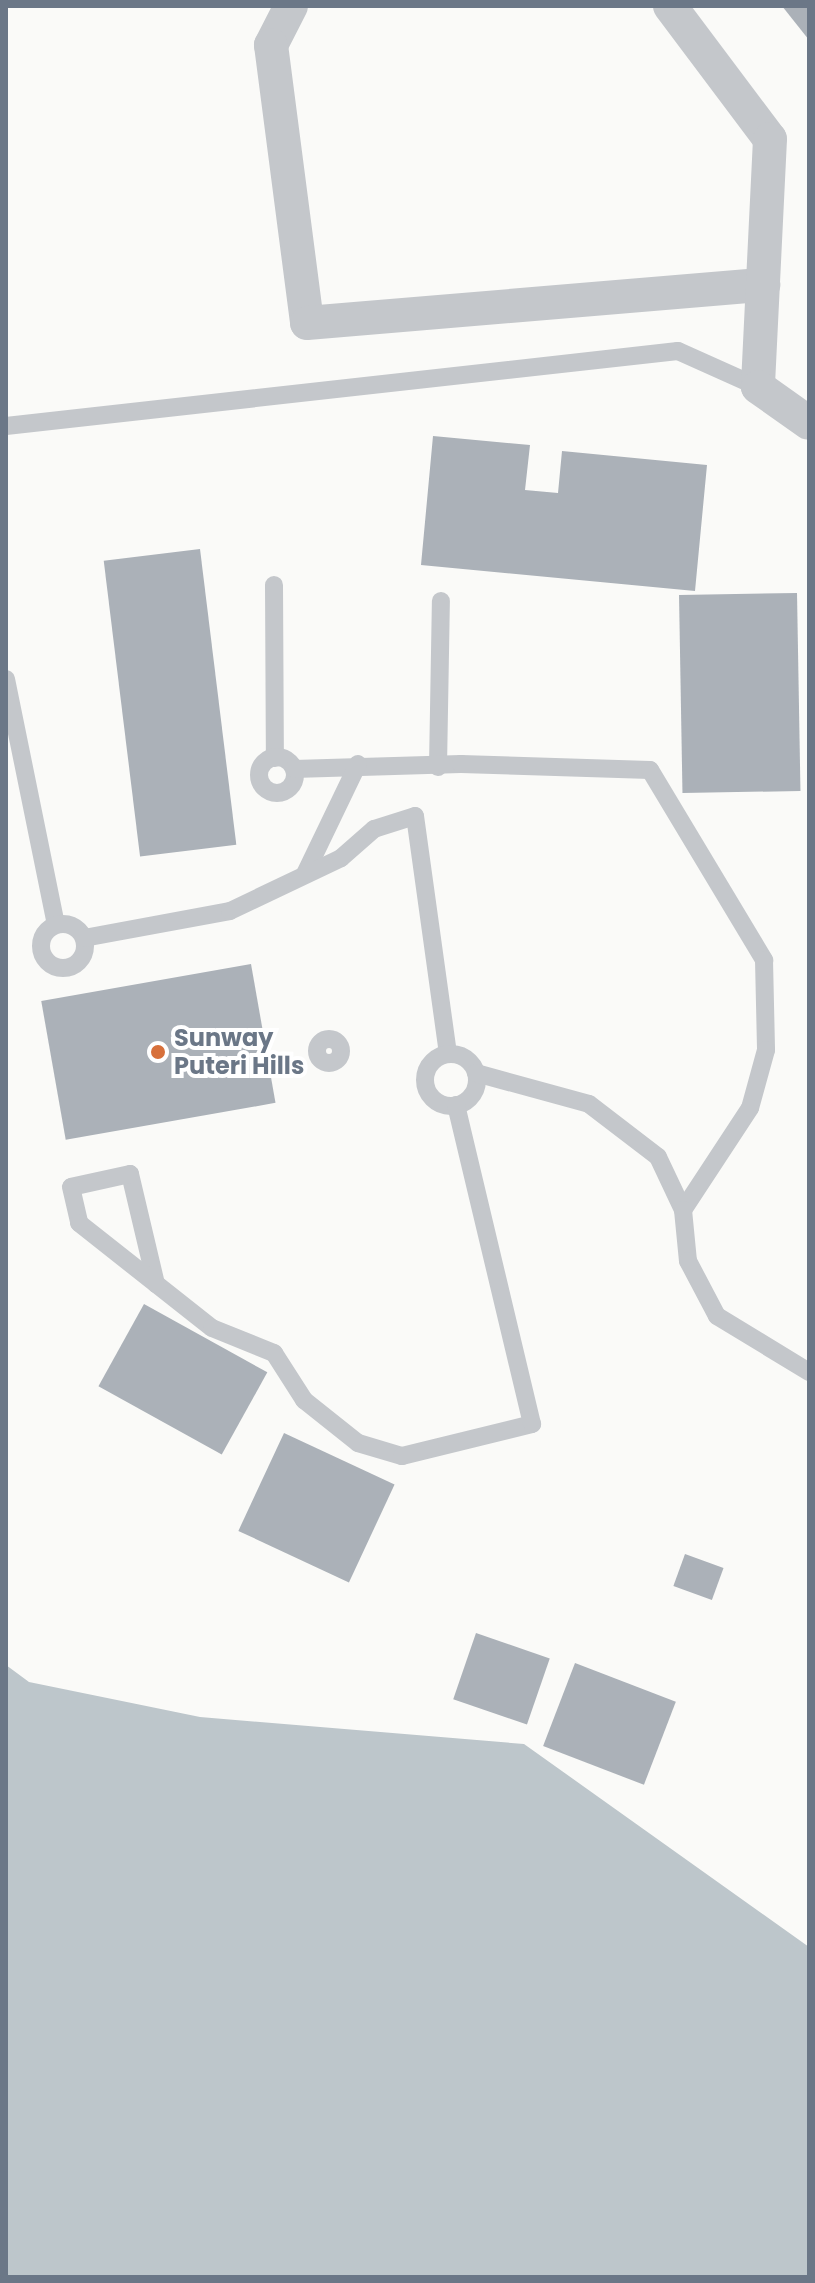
<!DOCTYPE html>
<html>
<head>
<meta charset="utf-8">
<style>
	body { margin:0 }
	#map { position:relative; width:815px; height:2283px; overflow:hidden; background:#fafaf8; font-family:Poppins,sans-serif }
	div>[style] { position:absolute }
	.water>* { inset:0; background:#bdc6cb }
	.building>* { inset:0; background:#abb1b8; transform-origin:0 0 }
	.service>* { height:18px; margin:-9px; padding:0 9px; transform-origin:9px; border-radius:9px; background:#c4c7cb }
	.service>.ring { margin:-9px; padding:0; box-sizing:content-box; background:none; border:18px solid #c4c7cb; border-radius:50% }
	.minor>* { height:34px; margin:-17px; padding:0 17px; transform-origin:17px; border-radius:17px; background:#c4c7cb }
	.dots>* { width:22px; height:22px; translate:-50% -50%; box-sizing:border-box; border:4px solid #fff; border-radius:50% }
	span { translate:-50% -50%; white-space:nowrap; text-align:center; line-height:1.15; -webkit-text-stroke:8px #fff; paint-order:stroke }
	.poi-label { font-size:24px; color:#6b7787; font-weight:700 }
	.left { translate:0 -50%; text-align:left }
	.frame { position:absolute; inset:0; border:8px solid #6b7787; pointer-events:none }
</style>
</head>
<body>
<div id="map">
	<div class="water">
		<div style="clip-path:polygon(6px 1665px,29px 1682px,200px 1717px,524px 1744px,809px 1947px,809px 2277px,6px 2277px)"></div>
	</div>
	<div class="building">
		<div style="clip-path:polygon(782px 6px,809px 6px,809px 40px)"></div>
		<div style="clip-path:polygon(433px 436px,530px 445px,525px 490px,558px 493px,562px 451px,707px 465px,695px 591px,421px 565px)"></div>
		<div style="left:200px;top:549px;width:298px;height:97px;rotate:83deg"></div>
		<div style="left:797px;top:593px;width:198px;height:118px;rotate:89deg"></div>
		<div style="left:251px;top:964px;width:141px;height:213px;rotate:80deg"></div>
		<div style="left:144px;top:1304px;width:141px;height:94px;rotate:29deg"></div>
		<div style="left:284px;top:1433px;width:122px;height:108px;rotate:25deg"></div>
		<div style="left:685px;top:1554px;width:41px;height:34px;rotate:20deg"></div>
		<div style="left:476px;top:1633px;width:78px;height:70px;rotate:19deg"></div>
		<div style="left:575px;top:1663px;width:108px;height:89px;rotate:21deg"></div>
	</div>
	<div class="service">
		<div style="left:6px;top:426px;width:676px;rotate:-6.37deg"></div>
		<div style="left:678px;top:351px;width:88px;rotate:24.2deg"></div>
		<div style="left:274px;top:585px;width:173px;rotate:89.7deg"></div>
		<div style="left:6px;top:679px;width:250px;rotate:78.5deg"></div>
		<div class="ring" style="left:259px;top:757px;width:18px;height:18px"></div>
		<div style="left:438px;top:767px;width:166px;rotate:-89deg"></div>
		<div style="left:294px;top:769px;width:167px;rotate:-1.7deg"></div>
		<div style="left:461px;top:764px;width:189px;rotate:1.8deg"></div>
		<div style="left:650px;top:770px;width:222px;rotate:59deg"></div>
		<div style="left:764px;top:960px;width:90px;rotate:88.7deg"></div>
		<div style="left:766px;top:1050px;width:60px;rotate:105.4deg"></div>
		<div style="left:750px;top:1108px;width:122px;rotate:123.3deg"></div>
		<div style="left:305px;top:874px;width:122px;rotate:-64.3deg"></div>
		<div class="ring" style="left:41px;top:924px;width:26px;height:26px"></div>
		<div style="left:84px;top:938px;width:148px;rotate:-10.5deg"></div>
		<div style="left:230px;top:911px;width:123px;rotate:-25.5deg"></div>
		<div style="left:341px;top:858px;width:44px;rotate:-41.3deg"></div>
		<div style="left:374px;top:829px;width:43px;rotate:-17.6deg"></div>
		<div style="left:415px;top:816px;width:240px;rotate:82.1deg"></div>
		<div class="ring" style="left:317px;top:1039px;width:6px;height:6px"></div>
		<div class="ring" style="left:425px;top:1054px;width:34px;height:34px"></div>
		<div style="left:476px;top:1073px;width:117px;rotate:15.3deg"></div>
		<div style="left:589px;top:1104px;width:87px;rotate:37.5deg"></div>
		<div style="left:658px;top:1157px;width:59px;rotate:64.7deg"></div>
		<div style="left:683px;top:1210px;width:51px;rotate:84.4deg"></div>
		<div style="left:688px;top:1261px;width:62px;rotate:62.2deg"></div>
		<div style="left:717px;top:1316px;width:108px;rotate:31.3deg"></div>
		<div style="left:156px;top:1284px;width:113px;rotate:-103.3deg"></div>
		<div style="left:130px;top:1174px;width:60px;rotate:167.6deg"></div>
		<div style="left:71px;top:1187px;width:37px;rotate:77deg"></div>
		<div style="left:79px;top:1223px;width:169px;rotate:38.3deg"></div>
		<div style="left:212px;top:1328px;width:67px;rotate:22deg"></div>
		<div style="left:274px;top:1353px;width:56px;rotate:57.4deg"></div>
		<div style="left:304px;top:1400px;width:69px;rotate:38.5deg"></div>
		<div style="left:358px;top:1443px;width:46px;rotate:16.5deg"></div>
		<div style="left:402px;top:1456px;width:134px;rotate:-13.8deg"></div>
		<div style="left:532px;top:1424px;width:328px;rotate:-103.4deg"></div>
	</div>
	<div class="minor">
		<div style="left:291px;top:6px;width:44px;rotate:117.1deg"></div>
		<div style="left:271px;top:45px;width:280px;rotate:82.6deg"></div>
		<div style="left:307px;top:323px;width:458px;rotate:-4.8deg"></div>
		<div style="left:670px;top:6px;width:166px;rotate:53.1deg"></div>
		<div style="left:770px;top:139px;width:248px;rotate:92.8deg"></div>
		<div style="left:758px;top:387px;width:62px;rotate:35.2deg"></div>
	</div>
	<div class="dots">
		<div style="left:158px;top:1052px;background:#d7703b"></div>
	</div>
	<div class="poi-label">
		<span class="left" style="left:174px;top:1052px">Sunway<br>Puteri Hills</span>
	</div>
	<div class="frame"></div>
</div>
</body>
</html>
